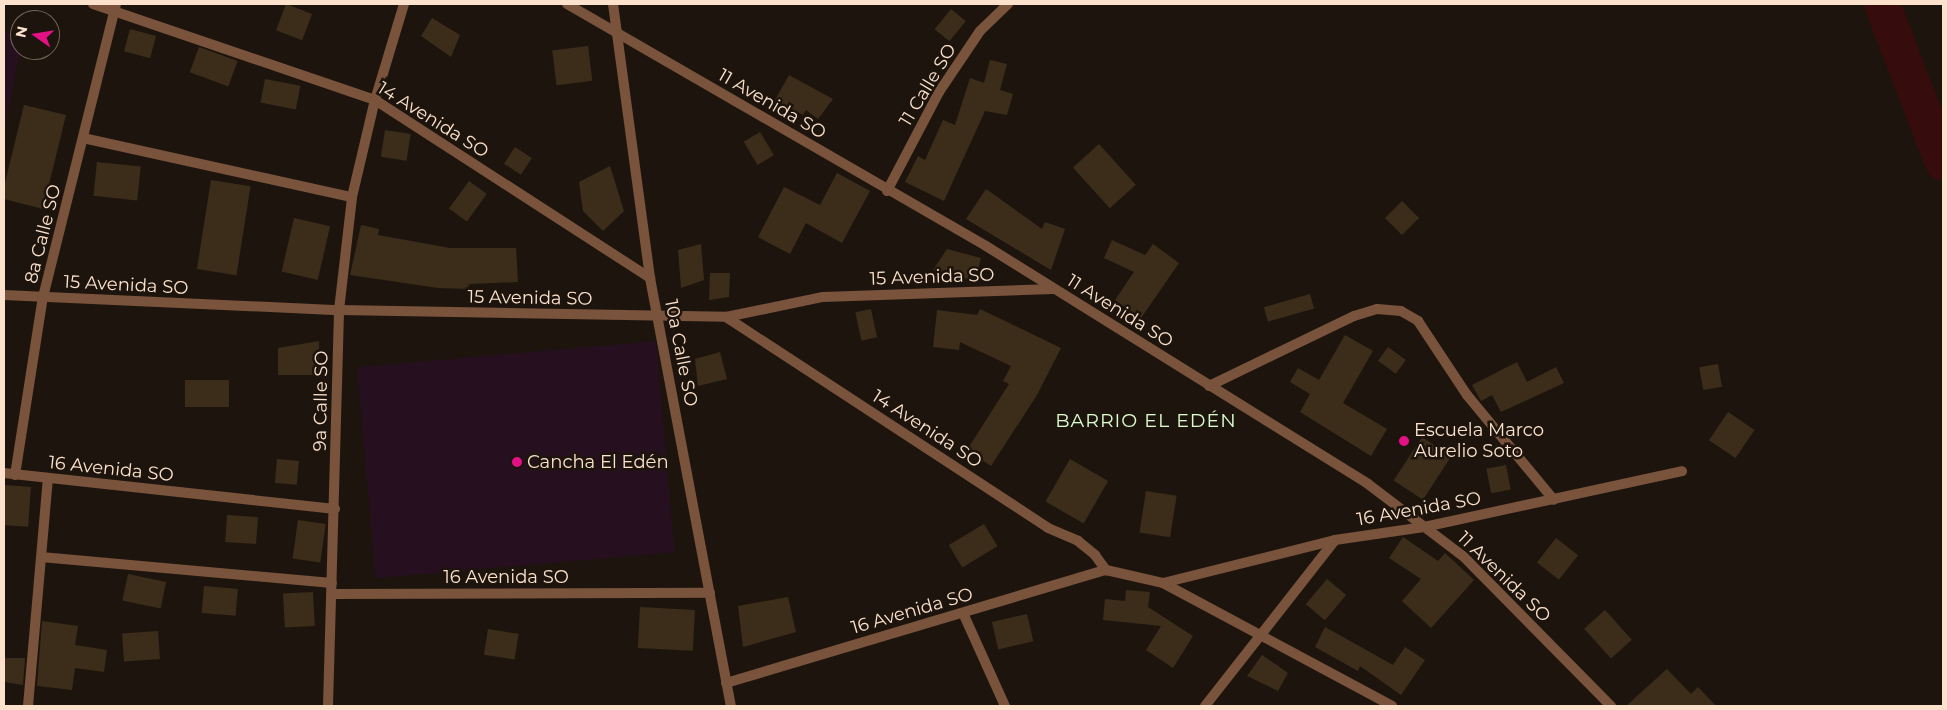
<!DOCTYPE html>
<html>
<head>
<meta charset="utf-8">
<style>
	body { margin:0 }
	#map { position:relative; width:1947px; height:710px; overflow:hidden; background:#1d150d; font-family:Montserrat,sans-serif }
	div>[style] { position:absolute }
	.green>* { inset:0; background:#26101f; transform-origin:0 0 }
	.river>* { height:36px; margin:-18px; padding:0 18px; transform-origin:18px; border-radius:18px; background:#370c0c }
	.building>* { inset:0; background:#3c2d1a; transform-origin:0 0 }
	.minor>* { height:10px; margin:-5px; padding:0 5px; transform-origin:5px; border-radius:5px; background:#79533b }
	.dots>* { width:14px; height:14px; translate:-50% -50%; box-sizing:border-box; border:2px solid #1d150d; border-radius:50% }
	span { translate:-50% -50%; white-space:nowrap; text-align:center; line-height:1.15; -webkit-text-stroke:5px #1d150d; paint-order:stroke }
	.street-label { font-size:18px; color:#fce2cc }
	.poi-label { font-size:18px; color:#fce2cc }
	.left { translate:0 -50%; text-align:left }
	.neighbourhood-label { font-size:19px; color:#dbfcce; letter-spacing:1px }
	.frame { position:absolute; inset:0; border:5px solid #fce2cc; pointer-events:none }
	.north { position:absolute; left:10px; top:10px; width:50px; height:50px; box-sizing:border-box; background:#1d150d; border:1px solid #766759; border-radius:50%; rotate:283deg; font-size:14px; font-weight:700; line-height:20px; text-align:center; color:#fce2cc }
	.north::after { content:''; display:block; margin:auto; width:18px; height:22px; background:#e41085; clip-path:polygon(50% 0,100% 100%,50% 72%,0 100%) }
</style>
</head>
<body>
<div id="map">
	<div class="green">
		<div style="clip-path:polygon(4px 32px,20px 35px,20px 50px,4px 132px)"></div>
		<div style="left:656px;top:341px;width:212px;height:300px;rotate:85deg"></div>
	</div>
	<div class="river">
		<div style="left:1882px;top:4px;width:170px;rotate:69deg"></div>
	</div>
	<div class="building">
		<div style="left:286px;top:4px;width:28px;height:28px;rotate:21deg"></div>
		<div style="left:951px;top:9px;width:19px;height:26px;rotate:39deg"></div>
		<div style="clip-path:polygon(432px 18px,460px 35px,451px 57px,421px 36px)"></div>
		<div style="left:130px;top:29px;width:27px;height:23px;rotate:15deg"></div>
		<div style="left:588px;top:46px;width:35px;height:36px;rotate:83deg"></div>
		<div style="left:199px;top:47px;width:41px;height:27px;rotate:20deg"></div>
		<div style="clip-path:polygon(990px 60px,1007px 64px,1000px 90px,1013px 94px,1007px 115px,985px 111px,944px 201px,905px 182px,918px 156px,925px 160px,943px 120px,955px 125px,970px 78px,984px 83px)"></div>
		<div style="clip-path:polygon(789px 75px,833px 99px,818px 119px,806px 110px,803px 115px,775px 100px)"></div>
		<div style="left:265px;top:79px;width:36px;height:24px;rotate:11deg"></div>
		<div style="clip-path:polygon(24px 105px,66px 115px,43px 209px,4px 199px,4px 187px)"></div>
		<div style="left:385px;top:130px;width:26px;height:27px;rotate:9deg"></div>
		<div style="left:760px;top:132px;width:27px;height:19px;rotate:59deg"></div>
		<div style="left:1099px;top:144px;width:55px;height:35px;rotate:48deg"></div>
		<div style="left:515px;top:147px;width:20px;height:20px;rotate:33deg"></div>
		<div style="left:97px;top:162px;width:44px;height:34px;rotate:6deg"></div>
		<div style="clip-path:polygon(610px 166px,624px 211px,603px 231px,583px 211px,579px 182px)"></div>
		<div style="clip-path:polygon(837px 173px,870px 191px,842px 243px,806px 223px,790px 254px,758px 237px,784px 187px,820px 205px)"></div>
		<div style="left:211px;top:180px;width:40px;height:90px;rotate:9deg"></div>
		<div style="left:469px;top:181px;width:22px;height:34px;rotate:36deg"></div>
		<div style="clip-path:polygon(986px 189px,1042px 229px,1045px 222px,1065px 229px,1051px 270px,966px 219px)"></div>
		<div style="left:1402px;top:201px;width:24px;height:24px;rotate:45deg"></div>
		<div style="left:294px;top:218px;width:37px;height:55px;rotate:13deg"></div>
		<div style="clip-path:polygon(361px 225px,379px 229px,378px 235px,450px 248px,516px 248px,518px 282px,470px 284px,469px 289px,438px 288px,350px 275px)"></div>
		<div style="clip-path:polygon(1112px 240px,1145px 255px,1153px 244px,1179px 263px,1141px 318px,1115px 300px,1134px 272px,1104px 258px)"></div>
		<div style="clip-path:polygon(701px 244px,704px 280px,681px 288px,678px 250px)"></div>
		<div style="clip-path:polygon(947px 249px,981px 258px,975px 281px,933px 270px)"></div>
		<div style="clip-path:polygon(710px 273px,730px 273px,729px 297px,709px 300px)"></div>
		<div style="left:1310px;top:294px;width:15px;height:48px;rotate:74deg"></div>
		<div style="left:871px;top:309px;width:29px;height:16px;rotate:78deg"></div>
		<div style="clip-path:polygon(980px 309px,1061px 348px,1037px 395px,991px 466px,967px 450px,1009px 384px,1003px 381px,1011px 366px,960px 342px,959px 350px,933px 347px,937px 310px,977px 315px)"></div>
		<div style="clip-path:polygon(1345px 335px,1373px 351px,1343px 403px,1387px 429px,1371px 456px,1300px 412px,1310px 394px,1290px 382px,1298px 368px,1319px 380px)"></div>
		<div style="clip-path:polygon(319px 341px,319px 375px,278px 375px,278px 348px)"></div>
		<div style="left:1388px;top:347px;width:22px;height:17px;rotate:36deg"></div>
		<div style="clip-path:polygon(720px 352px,727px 379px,698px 386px,695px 359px)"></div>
		<div style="clip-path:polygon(1517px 362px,1527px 382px,1556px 367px,1564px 383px,1501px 412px,1492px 395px,1481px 401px,1472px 385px)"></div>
		<div style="left:1718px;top:364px;width:23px;height:19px;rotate:80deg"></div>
		<div style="left:185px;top:380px;width:44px;height:27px"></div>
		<div style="left:1728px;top:412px;width:32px;height:34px;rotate:34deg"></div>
		<div style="left:1422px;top:437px;width:35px;height:52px;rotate:33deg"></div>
		<div style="left:277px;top:459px;width:22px;height:24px;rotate:5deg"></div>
		<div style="left:1070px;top:459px;width:44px;height:49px;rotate:30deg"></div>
		<div style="left:1506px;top:465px;width:25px;height:20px;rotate:79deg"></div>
		<div style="left:4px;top:485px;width:27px;height:40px;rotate:4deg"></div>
		<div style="left:1146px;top:491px;width:31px;height:42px;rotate:9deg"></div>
		<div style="left:227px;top:515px;width:31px;height:27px;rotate:4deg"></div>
		<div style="left:298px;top:520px;width:28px;height:39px;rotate:8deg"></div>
		<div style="left:984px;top:524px;width:26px;height:41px;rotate:59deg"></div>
		<div style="clip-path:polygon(1403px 537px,1438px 561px,1445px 553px,1474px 580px,1431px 628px,1402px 601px,1421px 579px,1389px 558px)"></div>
		<div style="left:1556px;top:538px;width:28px;height:31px;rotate:38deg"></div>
		<div style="left:128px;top:574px;width:39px;height:27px;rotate:12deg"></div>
		<div style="left:1327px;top:579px;width:25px;height:33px;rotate:40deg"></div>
		<div style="left:204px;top:586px;width:34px;height:27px;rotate:5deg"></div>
		<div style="clip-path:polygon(1126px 590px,1150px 592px,1148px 607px,1193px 636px,1173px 668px,1146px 650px,1161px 626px,1103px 620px,1105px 599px,1125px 601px)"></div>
		<div style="left:313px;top:592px;width:34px;height:30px;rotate:87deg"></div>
		<div style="clip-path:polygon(788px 597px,796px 632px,743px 647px,738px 606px)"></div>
		<div style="left:640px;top:607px;width:55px;height:41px;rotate:3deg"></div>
		<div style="left:1605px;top:610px;width:40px;height:28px;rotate:48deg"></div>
		<div style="left:1027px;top:614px;width:28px;height:36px;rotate:77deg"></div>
		<div style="clip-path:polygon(42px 621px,78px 626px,75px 645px,107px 650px,104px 672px,75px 668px,72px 690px,37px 686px)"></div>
		<div style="clip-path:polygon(1325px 627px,1393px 665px,1405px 647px,1425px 660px,1401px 695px,1360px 666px,1358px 671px,1315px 647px)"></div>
		<div style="left:488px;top:629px;width:31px;height:26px;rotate:9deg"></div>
		<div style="left:158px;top:631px;width:28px;height:36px;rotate:86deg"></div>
		<div style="clip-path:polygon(1262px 655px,1288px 673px,1278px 691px,1247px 676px)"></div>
		<div style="clip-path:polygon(4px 658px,25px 658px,23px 685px,4px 682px)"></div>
		<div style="clip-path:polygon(1667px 669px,1691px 694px,1698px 687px,1716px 706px,1626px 706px)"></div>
	</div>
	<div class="minor">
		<div style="left:93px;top:4px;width:298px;rotate:18.8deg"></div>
		<div style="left:375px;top:100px;width:328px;rotate:32.9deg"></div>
		<div style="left:567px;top:4px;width:484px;rotate:30deg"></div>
		<div style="left:986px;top:246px;width:450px;rotate:31.9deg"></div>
		<div style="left:1368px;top:484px;width:119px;rotate:37.2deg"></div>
		<div style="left:1463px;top:556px;width:211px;rotate:45.4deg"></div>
		<div style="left:613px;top:4px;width:276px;rotate:82.3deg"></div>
		<div style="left:650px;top:278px;width:436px;rotate:79.3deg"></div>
		<div style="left:83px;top:138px;width:275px;rotate:12.4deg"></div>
		<div style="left:887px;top:191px;width:112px;rotate:-62.3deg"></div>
		<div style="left:939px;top:92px;width:73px;rotate:-56.1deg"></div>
		<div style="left:980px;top:31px;width:39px;rotate:-44deg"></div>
		<div style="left:4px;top:295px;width:335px;rotate:2.6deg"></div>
		<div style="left:339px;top:310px;width:387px;rotate:1deg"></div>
		<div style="left:726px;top:317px;width:99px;rotate:-11.7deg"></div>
		<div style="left:823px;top:297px;width:230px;rotate:-2deg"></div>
		<div style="left:726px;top:317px;width:385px;rotate:33.2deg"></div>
		<div style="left:1048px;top:528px;width:33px;rotate:23deg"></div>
		<div style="left:1078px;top:541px;width:22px;rotate:39deg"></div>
		<div style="left:1095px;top:555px;width:19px;rotate:54deg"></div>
		<div style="left:1209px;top:386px;width:161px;rotate:-25.8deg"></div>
		<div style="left:1354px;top:316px;width:24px;rotate:-17deg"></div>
		<div style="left:1377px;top:309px;width:24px;rotate:5deg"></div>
		<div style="left:1401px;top:311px;width:20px;rotate:30deg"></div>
		<div style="left:1418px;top:321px;width:89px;rotate:56.5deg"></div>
		<div style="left:1467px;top:395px;width:136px;rotate:50.4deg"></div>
		<div style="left:4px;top:473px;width:333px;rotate:6.2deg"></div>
		<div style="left:15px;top:475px;width:180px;rotate:-81.1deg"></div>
		<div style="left:43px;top:297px;width:301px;rotate:-76deg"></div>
		<div style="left:41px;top:557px;width:292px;rotate:5.1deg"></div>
		<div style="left:1163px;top:583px;width:177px;rotate:-14deg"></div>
		<div style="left:1335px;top:540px;width:90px;rotate:-8.3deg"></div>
		<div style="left:1424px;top:527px;width:264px;rotate:-12.2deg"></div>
		<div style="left:332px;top:594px;width:378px;rotate:-0.2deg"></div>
		<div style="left:963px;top:613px;width:102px;rotate:65.7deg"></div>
		<div style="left:726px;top:683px;width:396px;rotate:-16.6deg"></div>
		<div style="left:1106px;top:570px;width:58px;rotate:12.8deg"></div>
		<div style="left:1163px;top:583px;width:260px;rotate:28.2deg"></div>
		<div style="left:28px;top:706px;width:229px;rotate:-85deg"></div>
		<div style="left:328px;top:706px;width:396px;rotate:-88.4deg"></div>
		<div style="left:339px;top:310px;width:114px;rotate:-83.4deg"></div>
		<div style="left:352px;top:197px;width:100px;rotate:-76.7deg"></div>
		<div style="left:375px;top:100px;width:100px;rotate:-73.2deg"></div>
		<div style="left:1205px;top:706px;width:211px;rotate:-51.9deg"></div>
	</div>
	<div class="dots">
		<div style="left:1404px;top:441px;background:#e41085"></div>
		<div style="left:517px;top:462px;background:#e41085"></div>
	</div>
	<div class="street-label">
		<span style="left:928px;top:85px;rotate:-59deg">11 Calle SO</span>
		<span style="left:772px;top:104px;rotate:30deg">11 Avenida SO</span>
		<span style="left:433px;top:120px;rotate:32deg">14 Avenida SO</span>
		<span style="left:43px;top:234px;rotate:-76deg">8a Calle SO</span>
		<span style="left:932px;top:277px;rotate:-2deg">15 Avenida SO</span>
		<span style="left:126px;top:285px;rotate:3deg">15 Avenida SO</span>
		<span style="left:530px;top:298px;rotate:1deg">15 Avenida SO</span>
		<span style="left:1120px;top:311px;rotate:32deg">11 Avenida SO</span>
		<span style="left:681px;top:353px;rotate:79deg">10a Calle SO</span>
		<span style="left:321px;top:401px;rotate:-89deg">9a Calle SO</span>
		<span style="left:927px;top:429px;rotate:33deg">14 Avenida SO</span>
		<span style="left:111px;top:469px;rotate:6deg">16 Avenida SO</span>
		<span style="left:1419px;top:509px;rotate:-10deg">16 Avenida SO</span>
		<span style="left:506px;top:577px">16 Avenida SO</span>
		<span style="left:1504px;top:577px;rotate:44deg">11 Avenida SO</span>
		<span style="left:912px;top:611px;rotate:-16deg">16 Avenida SO</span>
	</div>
	<div class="poi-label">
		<span class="left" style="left:1414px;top:441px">Escuela Marco<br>Aurelio Soto</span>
		<span class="left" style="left:527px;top:462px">Cancha El Edén</span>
	</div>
	<div class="neighbourhood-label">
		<span style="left:1146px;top:421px">BARRIO EL EDÉN</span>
	</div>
	<div class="frame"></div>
	<div class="north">N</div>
</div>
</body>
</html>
